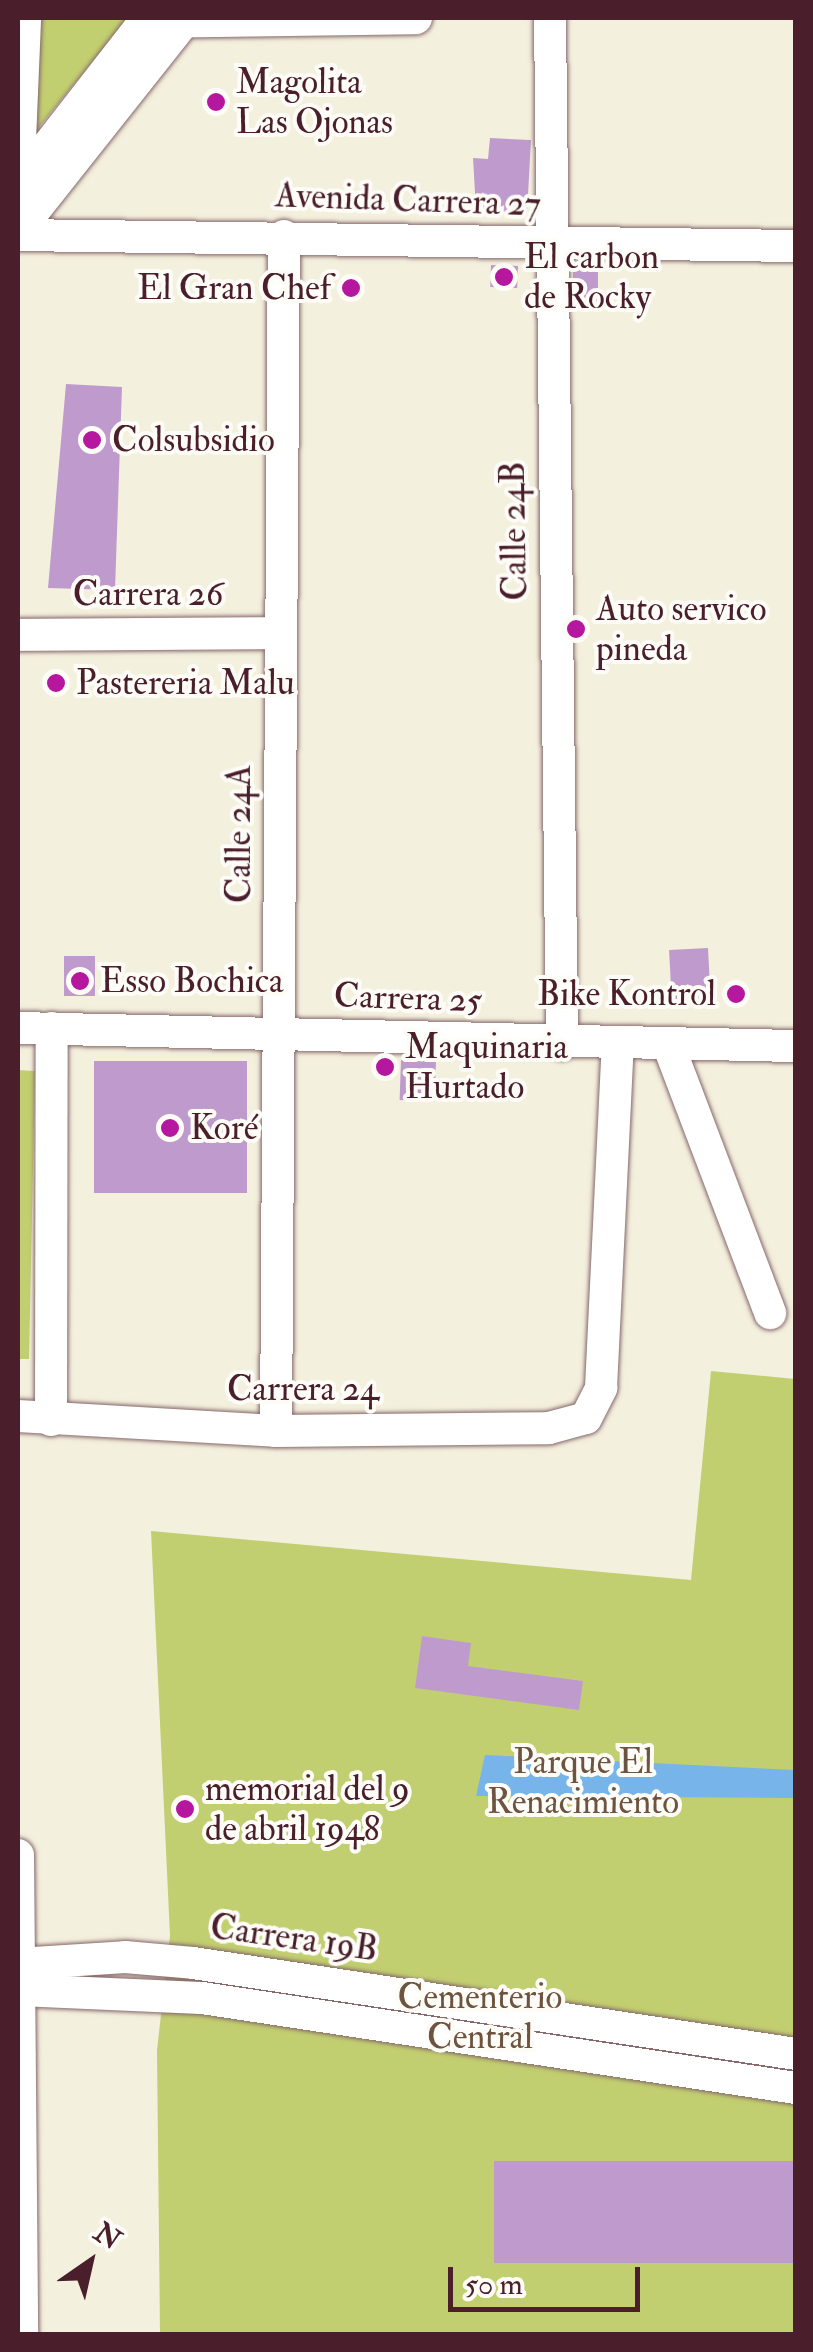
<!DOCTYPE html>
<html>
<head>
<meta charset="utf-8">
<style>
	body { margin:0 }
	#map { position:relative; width:813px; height:2352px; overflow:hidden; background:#f4f0de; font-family:"IM FELL Double Pica",serif }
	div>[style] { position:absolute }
	.green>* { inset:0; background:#c2cf70 }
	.water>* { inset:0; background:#77b4e9 }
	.building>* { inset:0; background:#bf9bcd; transform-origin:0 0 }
	.roads { filter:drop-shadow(0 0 2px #86686a) drop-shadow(0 0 2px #86686a) }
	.minor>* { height:32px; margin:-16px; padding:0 16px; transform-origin:16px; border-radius:16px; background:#fff }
	.dots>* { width:28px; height:28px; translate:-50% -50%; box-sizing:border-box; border:5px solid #fdfcf7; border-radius:50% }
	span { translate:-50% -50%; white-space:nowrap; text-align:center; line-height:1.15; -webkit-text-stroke:8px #fdfcf7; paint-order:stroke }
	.poi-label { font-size:35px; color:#4a1f2b }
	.left { translate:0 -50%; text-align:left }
	.right { translate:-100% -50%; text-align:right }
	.street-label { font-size:35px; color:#4a1f2b }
	.park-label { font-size:35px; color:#6e5440 }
	.frame { position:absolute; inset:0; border:20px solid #4a1f2b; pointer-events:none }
	.north { position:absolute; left:40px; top:2212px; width:100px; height:100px; -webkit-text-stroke:8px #fdfcf7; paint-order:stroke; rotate:34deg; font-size:28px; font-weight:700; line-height:40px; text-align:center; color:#4a1f2b }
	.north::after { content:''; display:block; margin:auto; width:35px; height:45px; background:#4a1f2b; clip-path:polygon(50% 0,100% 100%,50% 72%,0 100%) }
	.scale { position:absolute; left:448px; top:2267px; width:192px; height:45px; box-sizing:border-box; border:5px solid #4a1f2b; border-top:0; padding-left:12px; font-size:30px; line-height:35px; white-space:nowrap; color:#4a1f2b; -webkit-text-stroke:8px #fdfcf7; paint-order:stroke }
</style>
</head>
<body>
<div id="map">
	<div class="green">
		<div style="clip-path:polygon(36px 18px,128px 18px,35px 132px)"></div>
		<div style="clip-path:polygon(18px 1070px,35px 1071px,29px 1359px,18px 1359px)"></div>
		<div style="clip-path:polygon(711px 1371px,795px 1379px,795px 2334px,160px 2334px,157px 2050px,170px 1936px,151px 1531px,691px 1580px)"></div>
	</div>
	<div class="water">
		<div style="clip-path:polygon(485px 1755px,795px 1770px,795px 1798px,476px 1796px)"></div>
	</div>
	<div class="building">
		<div style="clip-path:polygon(490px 138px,531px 140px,527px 213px,476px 210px,473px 158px,488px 159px)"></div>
		<div style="left:491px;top:265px;width:27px;height:22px;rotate:2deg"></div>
		<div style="left:573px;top:265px;width:25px;height:38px"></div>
		<div style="clip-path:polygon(66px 384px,122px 387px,115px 590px,48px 588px)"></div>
		<div style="left:708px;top:948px;width:53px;height:39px;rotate:87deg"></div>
		<div style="left:95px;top:956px;width:40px;height:31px;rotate:90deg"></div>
		<div style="left:401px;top:1060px;width:35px;height:40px;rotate:2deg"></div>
		<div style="left:94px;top:1061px;width:153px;height:132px"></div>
		<div style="clip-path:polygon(422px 1636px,471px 1643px,468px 1666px,583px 1681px,579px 1710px,415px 1688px)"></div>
		<div style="left:796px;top:2161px;width:102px;height:302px;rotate:90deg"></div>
	</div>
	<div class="roads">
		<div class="minor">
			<div style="left:550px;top:18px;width:1026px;rotate:89.33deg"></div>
			<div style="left:144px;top:22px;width:272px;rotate:-0.8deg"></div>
			<div style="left:18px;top:184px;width:210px;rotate:-52.1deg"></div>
			<div style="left:18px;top:188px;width:170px;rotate:-87.6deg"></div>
			<div style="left:18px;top:231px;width:272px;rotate:-51.6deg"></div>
			<div style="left:18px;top:235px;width:778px;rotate:0.81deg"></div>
			<div style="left:18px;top:635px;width:260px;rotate:-0.4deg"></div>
			<div style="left:18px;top:1028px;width:778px;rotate:1.33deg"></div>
			<div style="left:668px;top:1044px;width:288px;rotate:69.2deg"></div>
			<div style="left:18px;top:1416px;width:258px;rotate:3.3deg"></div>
			<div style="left:276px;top:1431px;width:273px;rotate:-0.6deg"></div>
			<div style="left:549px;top:1428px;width:38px;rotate:-15deg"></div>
			<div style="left:586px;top:1418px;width:34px;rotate:-63deg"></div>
			<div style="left:601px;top:1388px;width:344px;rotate:-87.2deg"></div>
			<div style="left:51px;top:1420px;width:392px;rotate:-89.9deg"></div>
			<div style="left:276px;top:1431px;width:1195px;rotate:-89.62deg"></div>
			<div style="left:18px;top:1855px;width:479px;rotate:89.5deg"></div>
			<div style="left:18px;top:1964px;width:107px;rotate:-3.7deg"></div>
			<div style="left:125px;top:1957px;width:68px;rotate:5deg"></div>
			<div style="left:193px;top:1963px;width:610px;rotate:8.58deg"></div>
			<div style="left:18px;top:1990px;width:184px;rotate:2.5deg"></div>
			<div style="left:202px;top:1998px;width:601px;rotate:8.62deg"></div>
		</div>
	</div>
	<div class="dots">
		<div style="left:216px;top:102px;background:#b5179e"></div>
		<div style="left:504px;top:277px;background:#b5179e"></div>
		<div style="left:351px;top:288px;background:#b5179e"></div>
		<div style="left:92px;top:440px;background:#b5179e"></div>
		<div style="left:576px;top:629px;background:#b5179e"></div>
		<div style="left:56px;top:683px;background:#b5179e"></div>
		<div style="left:80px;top:981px;background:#b5179e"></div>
		<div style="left:736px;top:994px;background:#b5179e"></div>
		<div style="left:385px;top:1067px;background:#b5179e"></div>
		<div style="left:170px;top:1128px;background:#b5179e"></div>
		<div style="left:185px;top:1809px;background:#b5179e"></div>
	</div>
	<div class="poi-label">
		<span class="left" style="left:236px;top:102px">Magolita<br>Las Ojonas</span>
		<span class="left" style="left:524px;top:277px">El carbon<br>de Rocky</span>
		<span class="right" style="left:331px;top:288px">El Gran Chef</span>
		<span class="left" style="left:112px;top:440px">Colsubsidio</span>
		<span class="left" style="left:596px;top:629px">Auto servico<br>pineda</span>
		<span class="left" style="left:76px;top:683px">Pastereria Malu</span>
		<span class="left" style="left:100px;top:981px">Esso Bochica</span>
		<span class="right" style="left:716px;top:994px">Bike Kontrol</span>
		<span class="left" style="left:405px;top:1067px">Maquinaria<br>Hurtado</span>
		<span class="left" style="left:190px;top:1128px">Koré</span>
		<span class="left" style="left:205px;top:1809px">memorial del 9<br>de abril 1948</span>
	</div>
	<div class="street-label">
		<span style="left:408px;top:200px;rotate:2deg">Avenida Carrera 27</span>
		<span style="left:514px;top:531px;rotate:-91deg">Calle 24B</span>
		<span style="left:148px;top:594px">Carrera 26</span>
		<span style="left:239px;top:834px;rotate:-90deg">Calle 24A</span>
		<span style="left:408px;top:998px;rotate:2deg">Carrera 25</span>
		<span style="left:303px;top:1389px">Carrera 24</span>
		<span style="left:294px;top:1938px;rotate:8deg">Carrera 19B</span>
	</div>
	<div class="park-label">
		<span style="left:583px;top:1782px">Parque El<br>Renacimiento</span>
		<span style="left:480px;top:2017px">Cementerio<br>Central</span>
	</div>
	<div class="frame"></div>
	<div class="north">N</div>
	<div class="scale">50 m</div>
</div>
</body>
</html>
